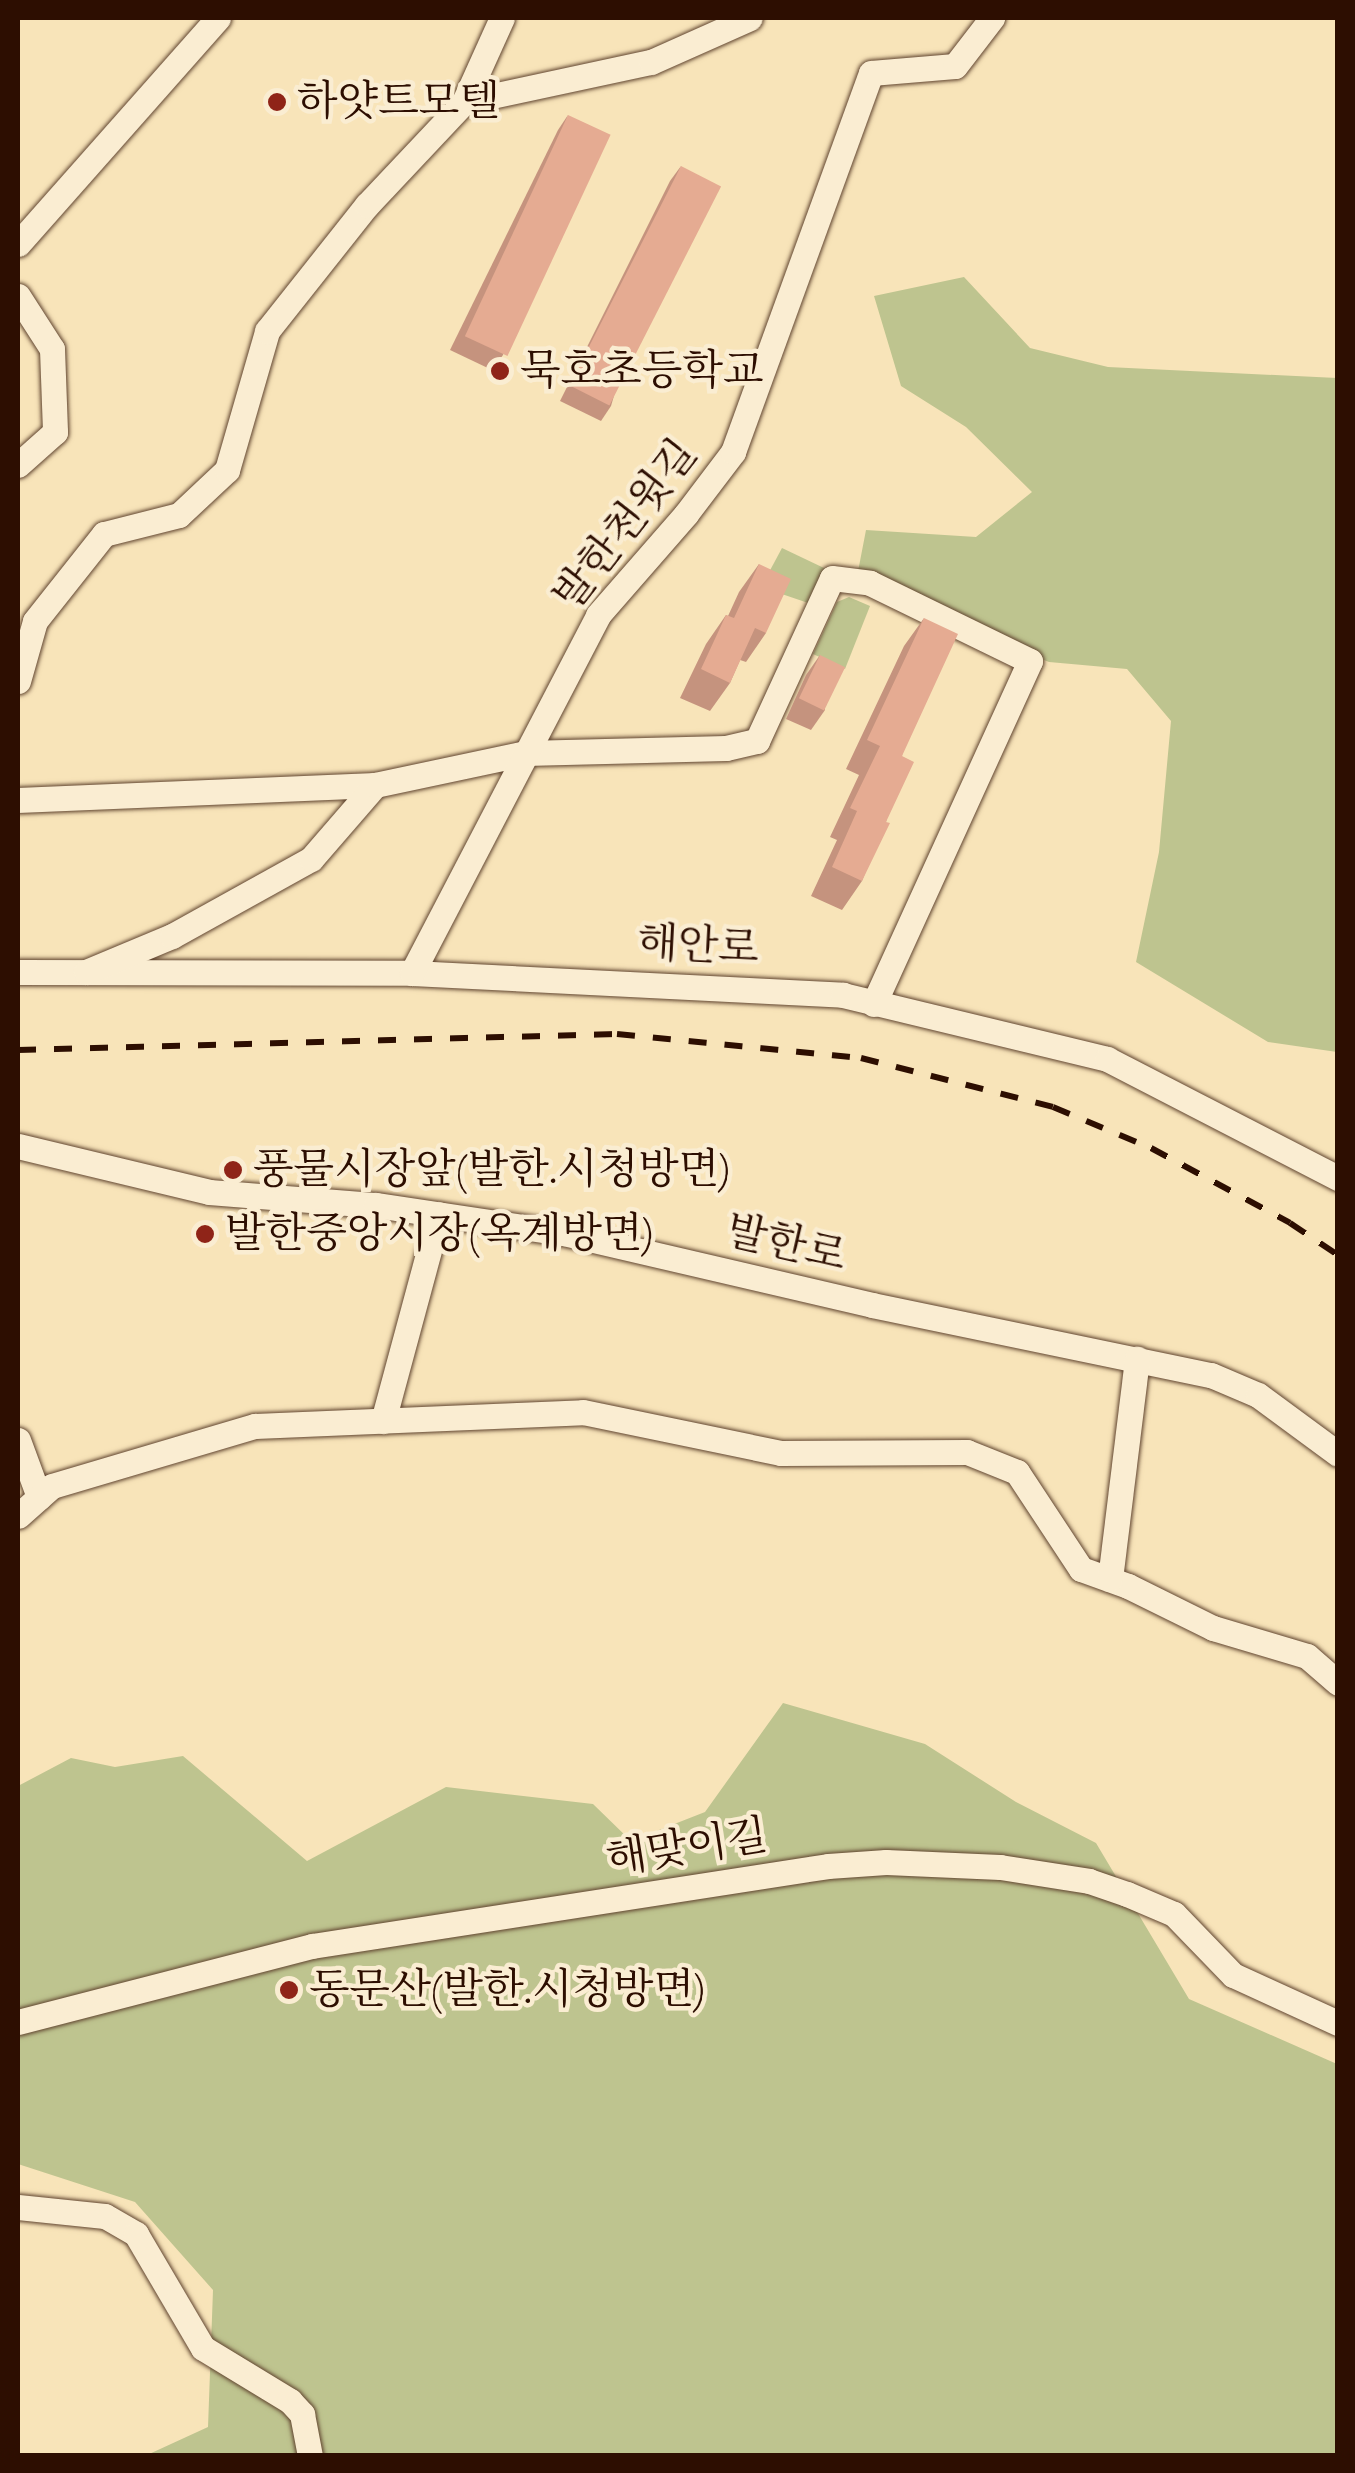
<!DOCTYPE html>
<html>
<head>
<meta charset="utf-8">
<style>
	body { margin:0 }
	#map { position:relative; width:1355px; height:2473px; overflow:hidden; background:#f8e4b9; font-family:"IM FELL Double Pica","Noto Serif KR",serif }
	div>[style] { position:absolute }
	.green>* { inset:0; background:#bec48f }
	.roads { filter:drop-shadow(0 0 2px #60442f) drop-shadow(0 0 2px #60442f) }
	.minor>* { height:25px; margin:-12.5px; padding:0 12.5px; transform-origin:12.5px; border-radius:12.5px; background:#faedd2 }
	.rail>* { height:6px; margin-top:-3px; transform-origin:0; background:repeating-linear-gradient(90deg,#2d0e01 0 18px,transparent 0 36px) }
	.wall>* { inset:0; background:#c5937e }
	.building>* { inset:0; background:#e5ab92; transform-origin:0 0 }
	.dots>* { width:28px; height:28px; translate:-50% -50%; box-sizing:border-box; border:5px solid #faedd2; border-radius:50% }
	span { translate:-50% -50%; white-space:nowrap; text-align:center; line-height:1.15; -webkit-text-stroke:9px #faedd2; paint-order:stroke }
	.poi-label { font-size:42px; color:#2d0e01 }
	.left { translate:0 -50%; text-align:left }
	.street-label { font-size:42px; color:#2d0e01 }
	.frame { position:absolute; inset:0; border:20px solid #2d0e01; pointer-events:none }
</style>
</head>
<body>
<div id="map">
	<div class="green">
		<div style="clip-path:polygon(964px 277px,1030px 348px,1108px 367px,1337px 378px,1337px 1052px,1268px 1042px,1136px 962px,1159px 852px,1171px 721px,1127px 669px,1049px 662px,855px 587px,866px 530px,976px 537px,1032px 492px,966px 427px,901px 386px,874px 296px)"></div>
		<div style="clip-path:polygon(782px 548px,824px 568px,827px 577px,814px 605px,761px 587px)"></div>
		<div style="clip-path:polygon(849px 597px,870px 606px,845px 669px,813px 654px,837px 602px)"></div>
		<div style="clip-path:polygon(783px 1703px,925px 1744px,1016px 1802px,1096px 1843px,1189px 1999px,1337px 2064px,1337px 2455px,147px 2455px,208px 2427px,213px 2290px,135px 2202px,18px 2164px,18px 1786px,71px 1758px,115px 1767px,183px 1756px,307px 1861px,446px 1787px,593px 1804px,631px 1841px,705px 1812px)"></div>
	</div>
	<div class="roads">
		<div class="minor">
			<div style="left:464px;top:102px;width:92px;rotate:-65.7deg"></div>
			<div style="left:18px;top:244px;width:302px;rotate:-48.5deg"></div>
			<div style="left:18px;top:296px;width:63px;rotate:57.3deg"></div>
			<div style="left:52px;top:349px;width:83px;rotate:87.9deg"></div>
			<div style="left:55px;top:432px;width:50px;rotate:138.3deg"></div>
			<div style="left:18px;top:681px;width:62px;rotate:-74.2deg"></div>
			<div style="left:35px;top:621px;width:111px;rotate:-51.6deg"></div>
			<div style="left:104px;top:534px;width:77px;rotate:-14.2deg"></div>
			<div style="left:179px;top:515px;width:66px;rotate:-43.2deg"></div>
			<div style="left:227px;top:470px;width:145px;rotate:-73.9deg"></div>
			<div style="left:267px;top:331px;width:161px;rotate:-51.6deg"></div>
			<div style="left:367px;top:205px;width:141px;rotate:-46.7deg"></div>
			<div style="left:464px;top:102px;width:191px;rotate:-12.1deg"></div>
			<div style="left:651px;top:62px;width:108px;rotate:-24deg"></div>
			<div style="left:18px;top:800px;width:357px;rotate:-2.4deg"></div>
			<div style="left:18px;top:972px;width:394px;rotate:0.1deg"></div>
			<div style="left:412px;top:973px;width:432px;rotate:2.9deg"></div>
			<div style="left:843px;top:995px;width:272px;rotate:13.6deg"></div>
			<div style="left:1107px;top:1059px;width:260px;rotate:27.3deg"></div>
			<div style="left:86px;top:972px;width:93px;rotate:-22.7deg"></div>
			<div style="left:172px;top:936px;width:159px;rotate:-29deg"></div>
			<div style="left:311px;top:859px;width:98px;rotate:-49.1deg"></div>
			<div style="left:375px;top:785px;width:153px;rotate:-12deg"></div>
			<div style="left:525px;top:753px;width:201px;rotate:-1.4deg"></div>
			<div style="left:726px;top:748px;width:32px;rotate:-13deg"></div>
			<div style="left:757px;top:741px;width:179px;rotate:-65.3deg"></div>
			<div style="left:832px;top:578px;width:38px;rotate:7deg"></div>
			<div style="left:870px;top:583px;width:178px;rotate:26deg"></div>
			<div style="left:1030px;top:661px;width:377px;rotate:114.5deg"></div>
			<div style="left:412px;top:973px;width:403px;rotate:-62.5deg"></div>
			<div style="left:598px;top:615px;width:134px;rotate:-48.9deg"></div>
			<div style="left:686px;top:514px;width:78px;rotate:-52.8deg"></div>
			<div style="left:733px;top:452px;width:403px;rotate:-70deg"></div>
			<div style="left:871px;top:73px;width:84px;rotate:-4.8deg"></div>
			<div style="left:955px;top:66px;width:61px;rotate:-52.4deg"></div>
			<div style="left:18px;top:1146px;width:196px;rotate:13.5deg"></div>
			<div style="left:209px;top:1192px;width:168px;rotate:4.5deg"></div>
			<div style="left:376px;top:1205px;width:189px;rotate:8.5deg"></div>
			<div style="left:563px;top:1233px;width:317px;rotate:13.1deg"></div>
			<div style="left:872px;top:1305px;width:346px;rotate:11.7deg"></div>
			<div style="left:1211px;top:1375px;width:51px;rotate:23.1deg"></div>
			<div style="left:1258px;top:1395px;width:99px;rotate:36.4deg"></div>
			<div style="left:383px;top:1421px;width:214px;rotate:-74.9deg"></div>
			<div style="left:18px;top:1440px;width:61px;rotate:69.8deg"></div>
			<div style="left:18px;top:1516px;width:45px;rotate:-41.4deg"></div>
			<div style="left:52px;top:1486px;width:212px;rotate:-16.5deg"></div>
			<div style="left:255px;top:1426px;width:328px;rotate:-2.4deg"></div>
			<div style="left:583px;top:1412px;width:202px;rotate:11.7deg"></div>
			<div style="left:781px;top:1453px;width:186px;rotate:-0.3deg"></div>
			<div style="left:967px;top:1452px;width:54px;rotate:21.8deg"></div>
			<div style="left:1017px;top:1472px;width:116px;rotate:56.6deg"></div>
			<div style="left:1081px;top:1569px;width:50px;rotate:19.9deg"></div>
			<div style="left:1128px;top:1586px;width:95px;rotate:26.3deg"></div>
			<div style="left:1213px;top:1628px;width:98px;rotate:16.6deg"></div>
			<div style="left:1307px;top:1656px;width:41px;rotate:41.1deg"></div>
			<div style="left:1110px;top:1579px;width:222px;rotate:-83deg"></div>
			<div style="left:18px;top:2022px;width:304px;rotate:-14.5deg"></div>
			<div style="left:312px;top:1946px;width:522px;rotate:-8.81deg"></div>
			<div style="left:828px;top:1866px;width:58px;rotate:-3.9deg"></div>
			<div style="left:886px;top:1862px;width:114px;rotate:2.5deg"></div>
			<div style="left:1000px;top:1867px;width:90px;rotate:8.9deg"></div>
			<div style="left:1089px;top:1881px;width:40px;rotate:18.9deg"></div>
			<div style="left:1127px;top:1894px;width:51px;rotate:23.1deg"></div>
			<div style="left:1174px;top:1914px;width:85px;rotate:46deg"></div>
			<div style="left:1233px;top:1975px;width:115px;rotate:24.6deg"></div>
			<div style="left:18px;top:2207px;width:87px;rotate:5.9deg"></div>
			<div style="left:105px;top:2216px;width:36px;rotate:30deg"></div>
			<div style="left:136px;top:2234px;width:132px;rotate:59.6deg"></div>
			<div style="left:203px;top:2348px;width:102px;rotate:31.3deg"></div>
			<div style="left:290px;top:2401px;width:18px;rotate:47deg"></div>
			<div style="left:302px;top:2414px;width:43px;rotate:79.2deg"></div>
		</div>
	</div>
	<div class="rail">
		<div style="left:18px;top:1050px;width:599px;rotate:-1.53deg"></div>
		<div style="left:617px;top:1034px;width:245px;rotate:5.6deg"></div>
		<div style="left:861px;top:1058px;width:198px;rotate:14.3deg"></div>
		<div style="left:1053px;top:1107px;width:106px;rotate:22.7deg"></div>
		<div style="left:1151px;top:1148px;width:158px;rotate:28.3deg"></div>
		<div style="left:1290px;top:1223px;width:58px;rotate:33.7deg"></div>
	</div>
	<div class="wall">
		<div style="clip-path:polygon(568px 115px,503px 355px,492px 370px,450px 350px,558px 130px)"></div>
		<div style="clip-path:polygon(681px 166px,611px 406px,601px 421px,560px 401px,670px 181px)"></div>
		<div style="clip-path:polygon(759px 564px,766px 633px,746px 662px,740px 660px,730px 683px,710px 711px,680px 698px,706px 644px,726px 615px,728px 616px,739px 592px)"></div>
		<div style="clip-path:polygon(924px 618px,902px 756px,886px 822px,862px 881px,842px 910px,811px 896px,837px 840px,830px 837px,859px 775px,846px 769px,904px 646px)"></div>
		<div style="clip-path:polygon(820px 655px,825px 710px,811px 730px,786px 719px,806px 675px)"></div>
	</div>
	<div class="building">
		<div style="left:568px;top:115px;width:47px;height:244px;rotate:25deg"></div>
		<div style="left:681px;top:166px;width:45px;height:246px;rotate:27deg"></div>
		<div style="clip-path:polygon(759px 564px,791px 579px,766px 633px,755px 628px,730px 683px,701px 669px,726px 615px,734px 618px)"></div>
		<div style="clip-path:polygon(924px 618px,958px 634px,902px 756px,914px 762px,886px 822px,890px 823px,862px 881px,832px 867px,857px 811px,850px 808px,880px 746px,867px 740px)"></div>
		<div style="left:820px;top:655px;width:28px;height:48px;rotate:26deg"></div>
	</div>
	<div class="dots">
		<div style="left:277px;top:102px;background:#8f2418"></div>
		<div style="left:500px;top:371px;background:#8f2418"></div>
		<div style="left:233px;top:1170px;background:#8f2418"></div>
		<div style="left:205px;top:1234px;background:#8f2418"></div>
		<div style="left:289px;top:1990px;background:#8f2418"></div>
	</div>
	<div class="poi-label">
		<span class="left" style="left:297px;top:102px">하얏트모텔</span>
		<span class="left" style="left:520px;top:371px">묵호초등학교</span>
		<span class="left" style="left:253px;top:1170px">풍물시장앞(발한.시청방면)</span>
		<span class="left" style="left:225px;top:1234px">발한중앙시장(옥계방면)</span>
		<span class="left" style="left:309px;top:1990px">동문산(발한.시청방면)</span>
	</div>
	<div class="street-label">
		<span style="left:626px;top:525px;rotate:-52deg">발한천윗길</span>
		<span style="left:698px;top:946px;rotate:3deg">해안로</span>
		<span style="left:786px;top:1244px;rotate:13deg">발한로</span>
		<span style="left:687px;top:1848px;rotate:-9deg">해맞이길</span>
	</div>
	<div class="frame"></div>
</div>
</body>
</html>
